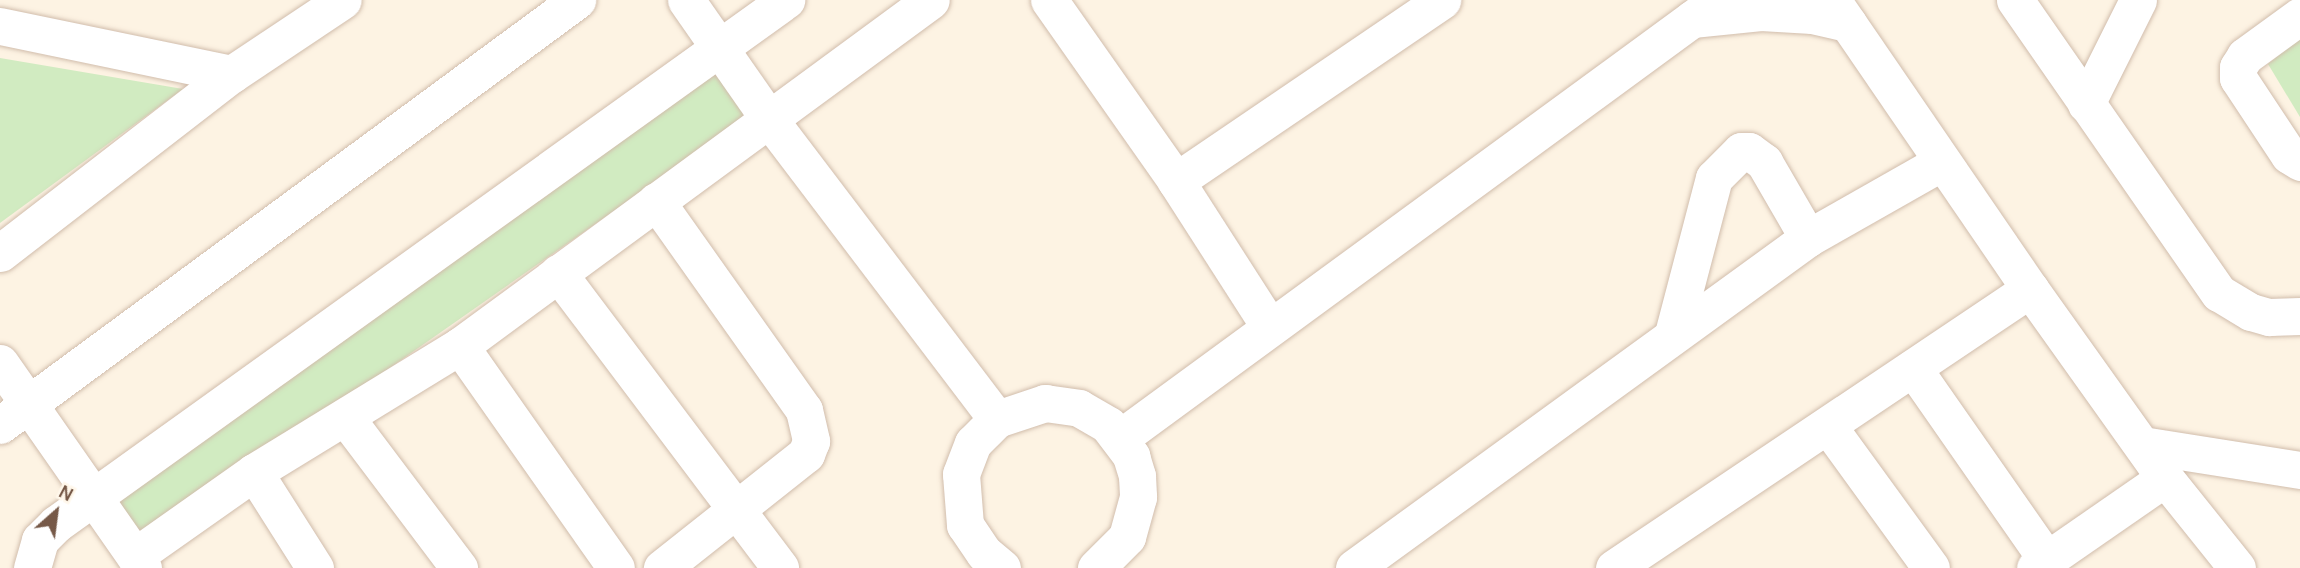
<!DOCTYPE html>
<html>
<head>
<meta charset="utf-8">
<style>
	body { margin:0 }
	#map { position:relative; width:2300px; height:568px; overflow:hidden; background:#fdf3e3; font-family:Karla,sans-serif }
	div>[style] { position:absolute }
	.green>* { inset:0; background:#d1ebc1; transform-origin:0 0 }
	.roads { filter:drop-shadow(0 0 2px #d1bdac) drop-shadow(0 0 2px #d1bdac) }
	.minor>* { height:37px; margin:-18.5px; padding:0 18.5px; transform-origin:18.5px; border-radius:18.5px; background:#fff }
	span { translate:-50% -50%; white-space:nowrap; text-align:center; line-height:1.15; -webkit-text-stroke:6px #fff7ea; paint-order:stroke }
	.north { position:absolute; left:21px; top:477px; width:70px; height:70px; -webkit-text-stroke:5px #fff7ea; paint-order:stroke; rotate:28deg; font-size:19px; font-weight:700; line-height:28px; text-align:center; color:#765948 }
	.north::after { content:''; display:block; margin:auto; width:24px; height:32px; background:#765948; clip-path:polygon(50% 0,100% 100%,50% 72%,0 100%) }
</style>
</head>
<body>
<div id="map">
	<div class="green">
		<div style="clip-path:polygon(2300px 37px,2300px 117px,2268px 64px)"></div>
		<div style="clip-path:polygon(0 58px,183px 89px,0 223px)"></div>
		<div style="left:721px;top:70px;width:54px;height:745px;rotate:55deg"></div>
	</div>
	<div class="roads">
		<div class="minor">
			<div style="left:686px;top:0;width:145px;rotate:55.1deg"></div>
			<div style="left:769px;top:119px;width:377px;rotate:52.8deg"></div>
			<div style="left:1049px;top:0;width:221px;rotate:54.9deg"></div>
			<div style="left:1176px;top:181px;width:172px;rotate:57.3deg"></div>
			<div style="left:1832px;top:0;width:350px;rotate:55.6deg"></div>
			<div style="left:2030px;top:289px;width:232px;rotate:54.5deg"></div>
			<div style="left:2165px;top:478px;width:115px;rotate:51.3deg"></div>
			<div style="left:2015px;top:0;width:357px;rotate:55.2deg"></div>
			<div style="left:2219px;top:293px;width:37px;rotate:31deg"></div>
			<div style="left:2251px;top:312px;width:19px;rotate:16deg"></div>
			<div style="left:2269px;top:317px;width:31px;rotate:-2deg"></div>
			<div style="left:2300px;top:16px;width:68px;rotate:144deg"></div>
			<div style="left:2245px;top:56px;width:13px;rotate:122deg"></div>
			<div style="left:2238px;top:67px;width:11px;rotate:90deg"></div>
			<div style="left:2238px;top:78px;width:92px;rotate:56.5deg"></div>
			<div style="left:2289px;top:155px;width:13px;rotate:32deg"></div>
			<div style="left:1692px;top:19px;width:69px;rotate:-5.8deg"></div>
			<div style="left:1761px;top:12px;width:51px;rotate:3.4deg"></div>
			<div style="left:1812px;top:15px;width:37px;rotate:13deg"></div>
			<div style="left:0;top:26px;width:237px;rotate:11.7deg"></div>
			<div style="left:2086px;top:104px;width:116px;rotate:-63.4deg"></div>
			<div style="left:1176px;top:181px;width:322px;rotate:-34.2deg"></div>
			<div style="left:656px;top:201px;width:256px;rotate:54.7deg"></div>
			<div style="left:804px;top:410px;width:32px;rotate:77deg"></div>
			<div style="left:811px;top:441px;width:14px;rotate:111deg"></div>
			<div style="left:806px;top:454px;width:184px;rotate:141.6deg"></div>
			<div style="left:0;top:253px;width:293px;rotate:-37.7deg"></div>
			<div style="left:232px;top:74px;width:133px;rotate:-33.7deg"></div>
			<div style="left:558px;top:273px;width:369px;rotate:53deg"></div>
			<div style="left:1673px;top:334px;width:161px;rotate:-75.3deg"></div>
			<div style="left:1714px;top:178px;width:38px;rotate:-45deg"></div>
			<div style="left:1741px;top:151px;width:8px"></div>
			<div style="left:1749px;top:151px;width:19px;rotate:36deg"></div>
			<div style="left:1764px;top:162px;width:88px;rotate:59.9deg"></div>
			<div style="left:460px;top:346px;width:271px;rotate:54.9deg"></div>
			<div style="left:0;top:363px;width:250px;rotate:55.1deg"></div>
			<div style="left:1913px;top:368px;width:234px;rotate:55.1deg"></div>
			<div style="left:346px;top:418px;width:188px;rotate:53deg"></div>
			<div style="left:0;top:425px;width:717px;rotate:-36.37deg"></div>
			<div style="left:1828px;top:426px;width:175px;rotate:54deg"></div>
			<div style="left:1120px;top:438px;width:741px;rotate:-36.22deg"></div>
			<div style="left:2142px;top:445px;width:160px;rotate:9deg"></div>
			<div style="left:254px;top:472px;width:114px;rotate:57.6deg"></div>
			<div style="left:135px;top:556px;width:146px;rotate:-35.2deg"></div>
			<div style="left:254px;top:472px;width:241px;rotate:-31.5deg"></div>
			<div style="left:460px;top:346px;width:584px;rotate:-36.3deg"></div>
			<div style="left:32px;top:568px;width:29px;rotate:-74deg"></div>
			<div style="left:40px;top:540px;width:23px;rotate:-45deg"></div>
			<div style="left:56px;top:524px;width:899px;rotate:-35.67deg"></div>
			<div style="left:1002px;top:568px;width:23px;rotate:-140deg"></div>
			<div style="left:984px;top:553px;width:34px;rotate:-124deg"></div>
			<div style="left:965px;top:525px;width:51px;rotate:-94.5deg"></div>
			<div style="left:961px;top:474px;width:33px;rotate:-69deg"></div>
			<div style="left:973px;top:443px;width:34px;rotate:-45deg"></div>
			<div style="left:997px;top:419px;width:51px;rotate:-18.4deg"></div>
			<div style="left:1045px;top:403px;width:34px;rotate:8deg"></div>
			<div style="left:1079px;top:408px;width:34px;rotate:30deg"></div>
			<div style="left:1108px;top:425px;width:39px;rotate:53deg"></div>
			<div style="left:1131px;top:456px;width:21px;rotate:73deg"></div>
			<div style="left:1137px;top:476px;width:21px;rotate:87deg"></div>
			<div style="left:1138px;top:497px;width:41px;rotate:105.4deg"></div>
			<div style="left:1127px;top:537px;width:44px;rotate:135deg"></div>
			<div style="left:1354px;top:568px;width:561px;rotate:-36.01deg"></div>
			<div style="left:1808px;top:238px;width:154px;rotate:-29.6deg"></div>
			<div style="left:1614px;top:568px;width:501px;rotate:-33.85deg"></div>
			<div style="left:2035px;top:568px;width:158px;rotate:-34.7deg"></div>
		</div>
	</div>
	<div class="north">N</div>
</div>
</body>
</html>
